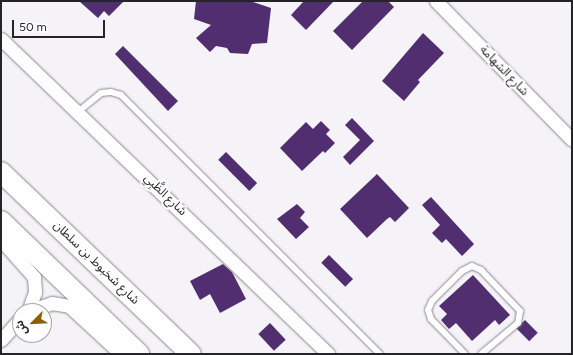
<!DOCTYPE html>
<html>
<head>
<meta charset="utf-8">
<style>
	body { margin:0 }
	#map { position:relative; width:573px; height:355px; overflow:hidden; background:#f5f2f8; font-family:Figtree,"Noto Sans Arabic",sans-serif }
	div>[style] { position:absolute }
	.building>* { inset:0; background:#512e6f; transform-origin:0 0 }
	.roads { filter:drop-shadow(0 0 1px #8b888e) drop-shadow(0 0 1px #8b888e) }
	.service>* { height:6px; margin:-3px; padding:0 3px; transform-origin:3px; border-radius:3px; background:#fff }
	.minor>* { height:13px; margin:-6.5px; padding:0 6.5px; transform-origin:6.5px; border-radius:6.5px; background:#fff }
	.primary>* { height:20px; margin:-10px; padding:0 10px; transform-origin:10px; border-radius:10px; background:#fff }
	span { translate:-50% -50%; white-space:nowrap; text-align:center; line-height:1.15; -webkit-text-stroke:4px #fff; paint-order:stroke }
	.street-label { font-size:12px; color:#252427 }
	.frame { position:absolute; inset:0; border:2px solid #252427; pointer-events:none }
	.north { position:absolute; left:12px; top:303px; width:40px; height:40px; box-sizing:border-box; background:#fff; border:1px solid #a8a7a9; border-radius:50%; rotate:246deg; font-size:11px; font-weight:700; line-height:16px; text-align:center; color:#252427 }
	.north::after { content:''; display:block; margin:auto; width:14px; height:18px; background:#8b6002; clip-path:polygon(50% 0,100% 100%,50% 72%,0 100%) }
	.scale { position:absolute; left:12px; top:20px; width:93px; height:18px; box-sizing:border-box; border:2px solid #252427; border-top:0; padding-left:5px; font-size:12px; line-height:14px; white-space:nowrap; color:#252427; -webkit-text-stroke:3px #fff; paint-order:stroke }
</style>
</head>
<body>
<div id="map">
	<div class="building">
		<div style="clip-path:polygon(79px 1px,124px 1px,109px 16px,104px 11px,98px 18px)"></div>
		<div style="clip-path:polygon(196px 1px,250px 1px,271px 8px,267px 43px,252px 44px,248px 54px,230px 53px,227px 48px,216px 46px,210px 52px,196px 38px,211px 25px,194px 19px)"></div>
		<div style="clip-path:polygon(304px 1px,334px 1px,306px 30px,291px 15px)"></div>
		<div style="clip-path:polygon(363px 1px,388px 1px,394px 7px,352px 50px,333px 31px)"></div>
		<div style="clip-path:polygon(423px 33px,444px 53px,418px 80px,420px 82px,404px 101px,382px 81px)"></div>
		<div style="clip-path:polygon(123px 46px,178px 101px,168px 111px,115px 54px)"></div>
		<div style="clip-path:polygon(352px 118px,374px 141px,350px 165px,343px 157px,360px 140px,345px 125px)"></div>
		<div style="clip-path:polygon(321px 121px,330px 130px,326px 134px,335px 143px,325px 153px,323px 151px,302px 171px,280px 148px,306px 122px,313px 129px)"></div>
		<div style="left:226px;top:152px;width:44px;height:11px;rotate:45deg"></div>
		<div style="clip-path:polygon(377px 174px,409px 208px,395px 222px,390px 217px,387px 219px,367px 238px,340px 209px)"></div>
		<div style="clip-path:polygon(431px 197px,474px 244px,462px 256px,446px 239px,442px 243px,432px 233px,440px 225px,422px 205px)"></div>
		<div style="clip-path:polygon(297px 204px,305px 212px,300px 218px,309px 227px,296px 239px,277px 219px)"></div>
		<div style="left:329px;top:255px;width:34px;height:11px;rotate:45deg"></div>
		<div style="clip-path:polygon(223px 264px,232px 272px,246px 299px,220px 313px,210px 294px,200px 300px,190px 281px)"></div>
		<div style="clip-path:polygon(473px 275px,510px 315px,499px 325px,495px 320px,472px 341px,456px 323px,449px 329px,441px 320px,447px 314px,439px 306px)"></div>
		<div style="left:525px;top:320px;width:18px;height:12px;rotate:45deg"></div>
		<div style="left:270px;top:323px;width:23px;height:16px;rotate:47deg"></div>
	</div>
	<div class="roads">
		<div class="service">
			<div style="left:79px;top:111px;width:28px;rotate:-39deg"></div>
			<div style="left:101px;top:93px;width:10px;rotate:-6deg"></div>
			<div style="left:111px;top:92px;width:10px;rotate:17deg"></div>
			<div style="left:121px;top:95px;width:366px;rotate:45deg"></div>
			<div style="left:465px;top:354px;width:49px;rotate:-134.2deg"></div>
			<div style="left:431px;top:319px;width:9px;rotate:-108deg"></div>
			<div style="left:428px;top:310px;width:10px;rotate:-66deg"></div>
			<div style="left:432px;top:301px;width:42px;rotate:-45deg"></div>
			<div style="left:462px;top:271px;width:11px;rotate:-27deg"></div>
			<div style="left:472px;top:266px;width:10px;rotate:24deg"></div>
			<div style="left:481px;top:270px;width:57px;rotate:46.4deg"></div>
			<div style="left:520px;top:311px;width:12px;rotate:99deg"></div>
			<div style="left:518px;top:323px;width:48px;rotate:140deg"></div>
		</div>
		<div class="minor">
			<div style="left:436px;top:1px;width:194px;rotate:45.6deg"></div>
			<div style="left:1px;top:39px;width:454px;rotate:43.9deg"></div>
			<div style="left:1px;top:240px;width:50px;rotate:48.3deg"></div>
			<div style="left:34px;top:277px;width:15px;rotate:86deg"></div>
			<div style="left:35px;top:292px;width:20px;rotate:110deg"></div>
			<div style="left:28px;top:311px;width:25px;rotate:-18deg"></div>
			<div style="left:52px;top:303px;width:17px;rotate:10deg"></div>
			<div style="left:69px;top:306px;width:71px;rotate:42.7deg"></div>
			<div style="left:1px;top:340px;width:28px;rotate:-48deg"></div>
		</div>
		<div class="primary">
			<div style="left:1px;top:172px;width:263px;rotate:43.8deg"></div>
			<div style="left:1px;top:221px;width:192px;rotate:43.9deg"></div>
		</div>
	</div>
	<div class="street-label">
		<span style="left:504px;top:71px;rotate:46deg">شارع الشهامة</span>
		<span style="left:165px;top:195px;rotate:44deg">شارع الظَّبِي</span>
		<span style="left:96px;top:263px;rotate:44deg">شارع شخبوط بن سلطان</span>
	</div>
	<div class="frame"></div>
	<div class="north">ش</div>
	<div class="scale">50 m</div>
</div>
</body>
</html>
